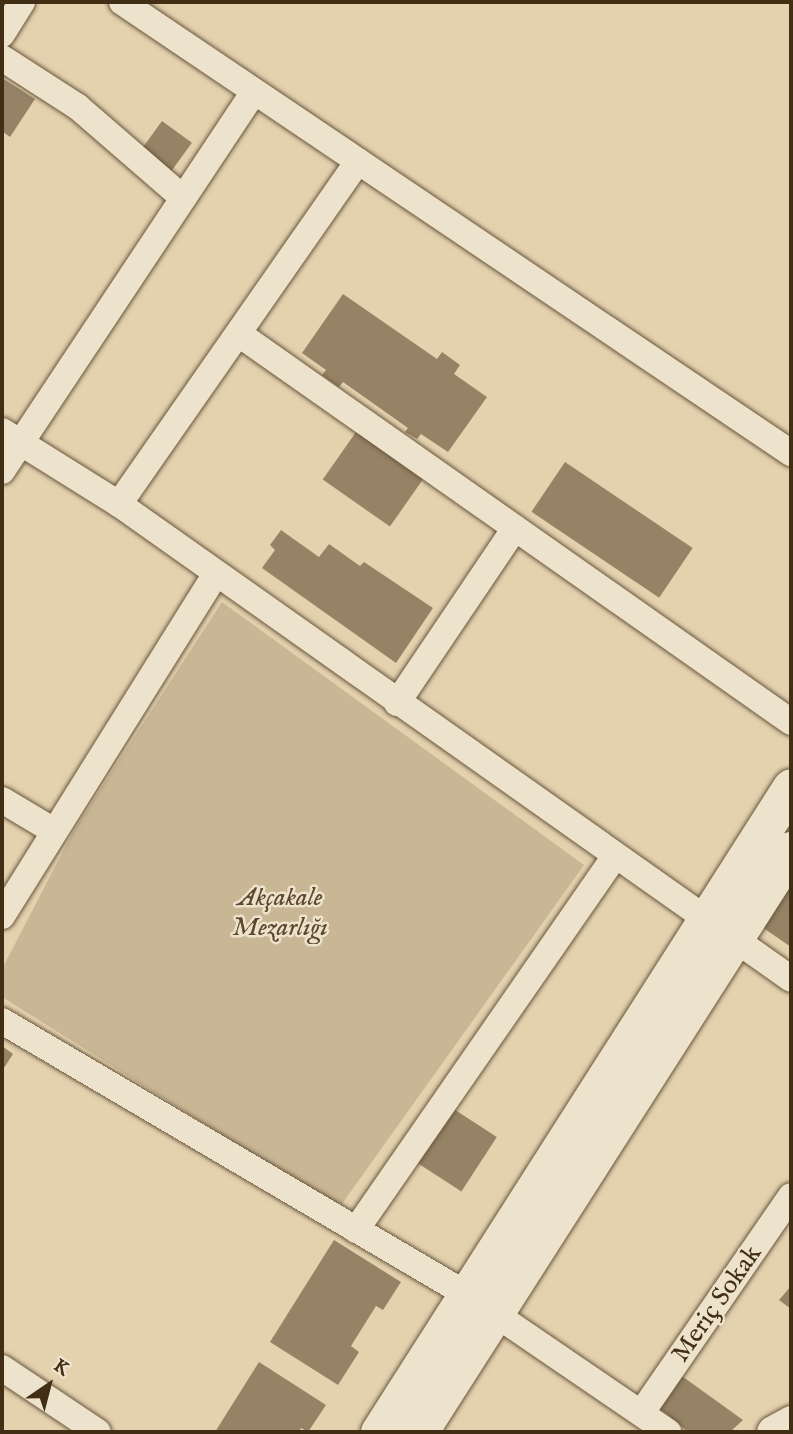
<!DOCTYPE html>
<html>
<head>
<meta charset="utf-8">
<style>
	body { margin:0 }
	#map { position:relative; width:793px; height:1434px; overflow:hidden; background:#e4d2af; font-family:"IM FELL English",serif }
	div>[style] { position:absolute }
	.green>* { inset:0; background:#c8b695 }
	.building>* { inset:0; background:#968365; transform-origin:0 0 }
	.roads { filter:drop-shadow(0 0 2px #6a563c) drop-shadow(0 0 2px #6a563c) }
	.minor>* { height:26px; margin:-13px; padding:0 13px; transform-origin:13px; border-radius:13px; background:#ede2cb }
	.tertiary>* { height:33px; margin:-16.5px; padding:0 16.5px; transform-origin:16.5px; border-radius:16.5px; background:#ede2cb }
	.secondary>* { height:37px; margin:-18.5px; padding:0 18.5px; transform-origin:18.5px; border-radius:18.5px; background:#ede2cb }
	span { translate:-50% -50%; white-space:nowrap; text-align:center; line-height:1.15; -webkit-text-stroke:5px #ede2cb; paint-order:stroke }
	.park-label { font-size:26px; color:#5d482f; font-style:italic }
	.street-label { font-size:26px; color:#422d15 }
	.frame { position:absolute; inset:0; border:4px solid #422d15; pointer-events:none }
	.north { position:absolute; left:14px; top:1350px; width:70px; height:70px; -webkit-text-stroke:5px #ede2cb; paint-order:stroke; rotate:35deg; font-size:19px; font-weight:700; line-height:28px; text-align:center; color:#422d15 }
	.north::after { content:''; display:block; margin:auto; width:24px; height:32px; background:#422d15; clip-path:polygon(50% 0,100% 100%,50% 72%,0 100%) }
</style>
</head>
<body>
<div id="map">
	<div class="green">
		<div style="clip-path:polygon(222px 602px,584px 865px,339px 1208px,2px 997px,2px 969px,74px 830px)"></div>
	</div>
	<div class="building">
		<div style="clip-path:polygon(2px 78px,35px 99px,10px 137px,2px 131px)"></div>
		<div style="left:162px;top:121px;width:37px;height:37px;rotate:36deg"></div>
		<div style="clip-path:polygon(343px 294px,437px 359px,442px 352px,460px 365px,454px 374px,487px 397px,448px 452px,421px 434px,417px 439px,405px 432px,408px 428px,343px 382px,339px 387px,322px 375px,326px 370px,302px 353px)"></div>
		<div style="left:356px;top:432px;width:82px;height:58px;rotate:35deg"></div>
		<div style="left:565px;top:462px;width:154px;height:60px;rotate:34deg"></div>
		<div style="clip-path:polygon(281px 530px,319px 557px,329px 544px,360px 566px,364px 562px,433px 608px,396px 663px,262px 568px,275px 550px,270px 545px)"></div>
		<div style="clip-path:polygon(791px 885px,791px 947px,762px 927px)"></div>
		<div style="clip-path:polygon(2px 1046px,13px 1054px,2px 1071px)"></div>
		<div style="left:449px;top:1106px;width:57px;height:65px;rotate:33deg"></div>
		<div style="clip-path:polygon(334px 1240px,401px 1282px,383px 1310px,376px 1306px,351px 1346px,359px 1352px,338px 1385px,270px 1342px)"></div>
		<div style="clip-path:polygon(791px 1286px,791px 1309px,779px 1300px)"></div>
		<div style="clip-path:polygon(259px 1362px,326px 1405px,308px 1432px,301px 1428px,299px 1432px,215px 1432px)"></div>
		<div style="clip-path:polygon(679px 1374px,743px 1420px,730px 1432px,688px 1432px,657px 1406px)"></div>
	</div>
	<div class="roads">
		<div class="minor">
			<div style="left:122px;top:2px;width:807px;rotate:33.99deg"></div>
			<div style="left:2px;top:34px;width:38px;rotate:-58deg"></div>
			<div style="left:2px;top:58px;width:90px;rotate:32.8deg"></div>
			<div style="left:78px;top:107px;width:139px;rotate:40.9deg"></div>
			<div style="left:239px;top:334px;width:675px;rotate:35.1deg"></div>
			<div style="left:2px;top:431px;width:138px;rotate:32deg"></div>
			<div style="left:119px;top:504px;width:823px;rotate:35.25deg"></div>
			<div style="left:2px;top:471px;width:455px;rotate:-56.4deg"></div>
			<div style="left:119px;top:504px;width:418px;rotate:-55.1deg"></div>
			<div style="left:397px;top:703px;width:211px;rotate:-56deg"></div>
			<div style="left:2px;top:800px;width:61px;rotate:30.8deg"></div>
			<div style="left:2px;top:916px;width:403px;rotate:-58deg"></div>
			<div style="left:2px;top:1021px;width:538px;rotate:30.47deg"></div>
			<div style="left:466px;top:1294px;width:245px;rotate:34.3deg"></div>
			<div style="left:356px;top:1230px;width:454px;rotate:-55.3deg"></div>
			<div style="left:2px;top:1368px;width:115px;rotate:33.7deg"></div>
			<div style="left:642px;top:1412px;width:262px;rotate:-55.4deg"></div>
		</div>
		<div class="tertiary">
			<div style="left:773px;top:1432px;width:21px;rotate:-29deg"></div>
		</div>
		<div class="secondary">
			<div style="left:379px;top:1432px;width:765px;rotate:-57.43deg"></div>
			<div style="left:419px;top:1432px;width:691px;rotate:-57.41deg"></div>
		</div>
	</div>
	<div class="park-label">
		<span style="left:280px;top:913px">Akçakale<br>Mezarlığı</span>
	</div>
	<div class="street-label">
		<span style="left:717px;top:1304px;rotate:-55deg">Meriç Sokak</span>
	</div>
	<div class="frame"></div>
	<div class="north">K</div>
</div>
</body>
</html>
